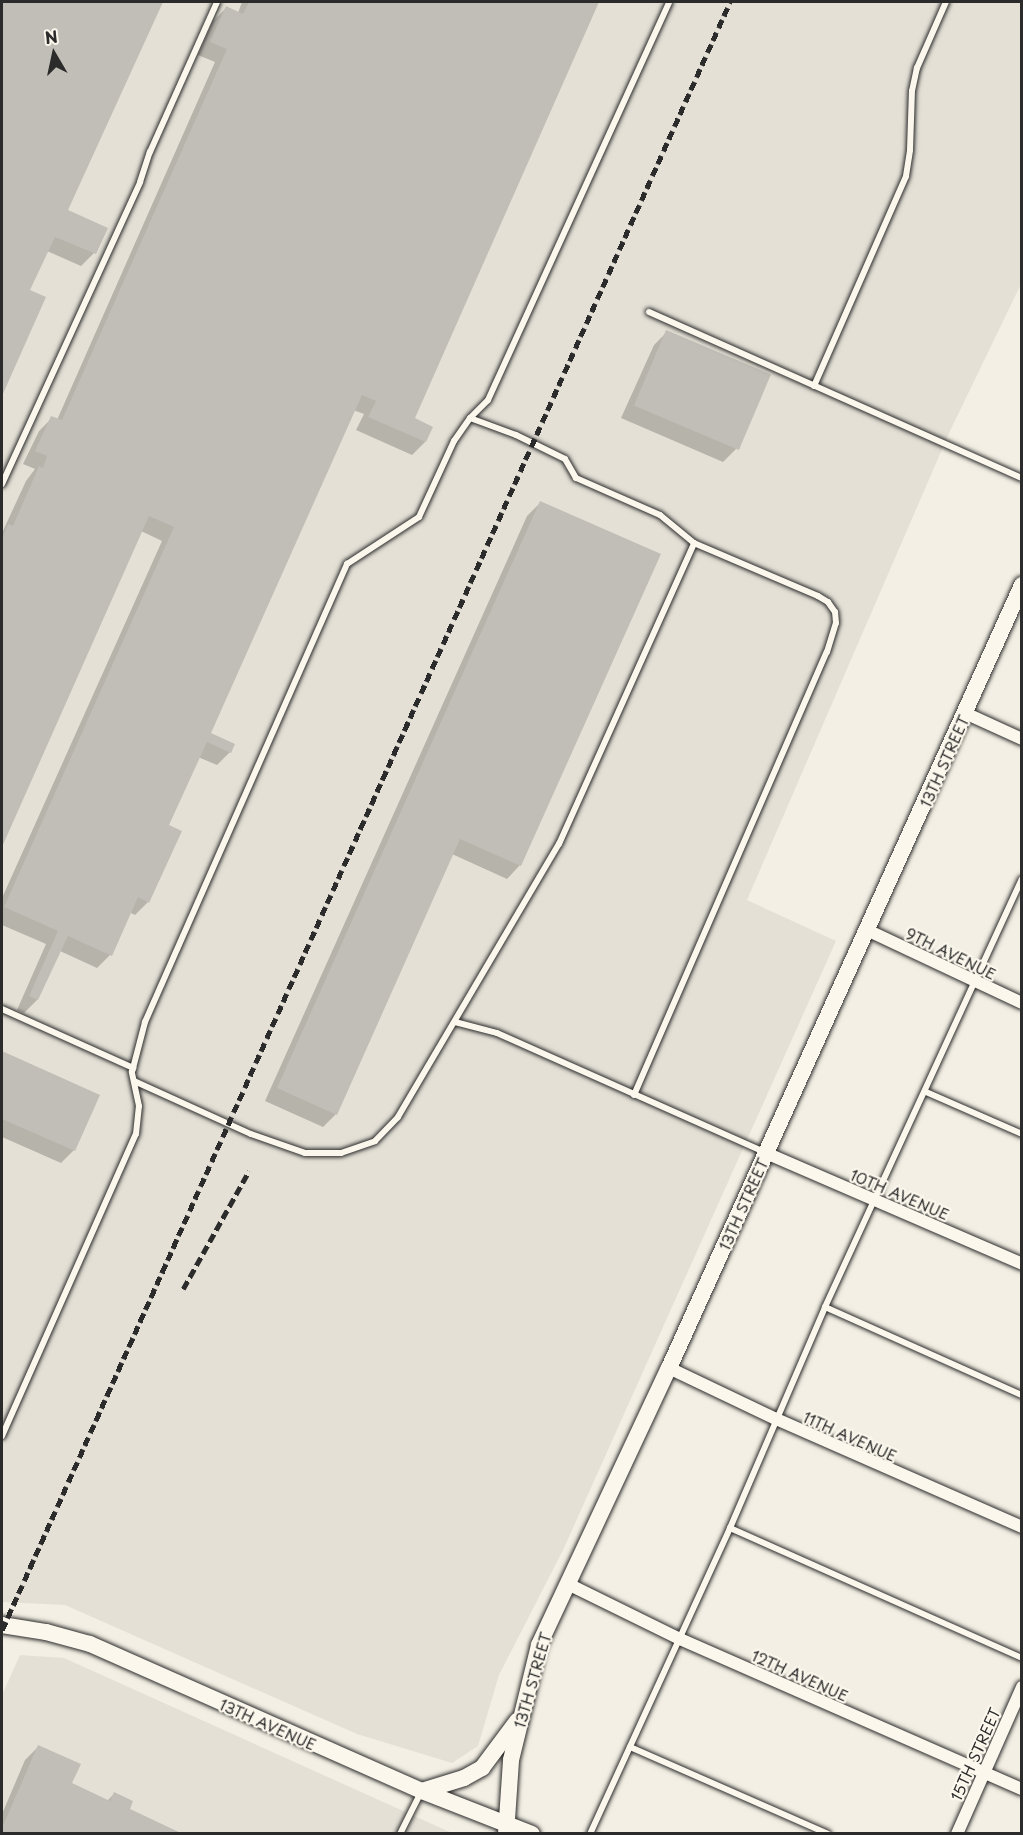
<!DOCTYPE html>
<html>
<head>
<meta charset="utf-8">
<style>
	body { margin:0 }
	#map { position:relative; width:1023px; height:1835px; overflow:hidden; background:#f3efe4; font-family:"Playpen Sans",sans-serif }
	div>[style] { position:absolute }
	.built>* { inset:0; background:#e4e0d6 }
	.shadow>* { inset:0; background:#0003 }
	.building>* { inset:0; background:#c0beb6; transform-origin:0 0 }
	.roads { filter:drop-shadow(0 0 2px #2b2b2b) drop-shadow(0 0 2px #2b2b2b) }
	.service>* { height:6px; margin:-3px; padding:0 3px; transform-origin:3px; border-radius:3px; background:#fbf7ec }
	.minor>* { height:12px; margin:-6px; padding:0 6px; transform-origin:6px; border-radius:6px; background:#fbf7ec }
	.tertiary>* { height:16px; margin:-8px; padding:0 8px; transform-origin:8px; border-radius:8px; background:#fbf7ec }
	.rail>* { height:4.5px; margin-top:-2.25px; transform-origin:0; background:repeating-linear-gradient(90deg,#2b2b2b 0 9px,transparent 0 13.5px) }
	span { translate:-50% -50%; white-space:nowrap; text-align:center; line-height:1.15; -webkit-text-stroke:4.5px #fbf7ec; paint-order:stroke }
	.street-label { font-size:15px; color:#2b2b2b }
	.frame { position:absolute; inset:0; border:3px solid #2b2b2b; pointer-events:none }
	.north { position:absolute; left:24px; top:24px; width:60px; height:60px; -webkit-text-stroke:4px #fbf7ec; paint-order:stroke; rotate:351deg; font-size:16px; font-weight:700; line-height:24px; text-align:center; color:#2b2b2b }
	.north::after { content:''; display:block; margin:auto; width:21px; height:27px; background:#2b2b2b; clip-path:polygon(50% 0,100% 100%,50% 72%,0 100%) }
</style>
</head>
<body>
<div id="map">
	<div class="built">
		<div style="clip-path:polygon(2px 2px,1021px 2px,1021px 284px,950px 431px,747px 900px,836px 941px,564px 1548px,499px 1675px,478px 1746px,452px 1763px,357px 1734px,65px 1605px,2px 1602px)"></div>
		<div style="clip-path:polygon(20px 1655px,64px 1658px,452px 1833px,2px 1834px,2px 1695px)"></div>
	</div>
	<div class="shadow">
		<div style="clip-path:polygon(2px 2px,161px 2px,66px 211px,94px 253px,81px 266px,47px 251px,28px 291px,44px 298px,2px 393px)"></div>
		<div style="clip-path:polygon(242px 2px,598px 2px,413px 419px,431px 427px,425px 442px,412px 455px,356px 430px,364px 414px,353px 410px,209px 733px,230px 752px,217px 765px,198px 757px,167px 826px,148px 902px,135px 915px,129px 912px,110px 955px,97px 968px,60px 951px,37px 1000px,24px 1013px,17px 1010px,46px 944px,2px 925px,2px 898px,162px 541px,141px 531px,2px 843px,2px 533px,26px 481px,35px 469px,23px 464px,39px 431px,52px 418px,57px 420px,215px 62px,198px 55px,213px 21px,226px 8px,238px 13px)"></div>
		<div style="clip-path:polygon(667px 332px,736px 449px,723px 462px,621px 418px,654px 345px)"></div>
		<div style="clip-path:polygon(540px 503px,520px 865px,507px 879px,452px 854px,336px 1114px,323px 1127px,265px 1101px,527px 516px)"></div>
		<div style="clip-path:polygon(2px 1053px,98px 1095px,74px 1150px,61px 1163px,2px 1137px)"></div>
		<div style="clip-path:polygon(38px 1747px,70px 1784px,107px 1801px,114px 1794px,128px 1810px,180px 1834px,2px 1834px,2px 1814px,25px 1760px)"></div>
	</div>
	<div class="building">
		<div style="clip-path:polygon(2px 2px,163px 2px,68px 210px,108px 228px,96px 254px,55px 237px,30px 290px,46px 297px,2px 396px)"></div>
		<div style="clip-path:polygon(249px 2px,599px 2px,415px 418px,433px 427px,426px 442px,368px 417px,376px 401px,362px 395px,211px 733px,235px 744px,231px 753px,207px 742px,169px 825px,182px 831px,149px 903px,138px 897px,112px 956px,68px 936px,38px 1000px,29px 996px,58px 931px,4px 907px,174px 527px,149px 516px,2px 847px,2px 539px,8px 524px,13px 526px,39px 466px,43px 468px,47px 456px,35px 451px,51px 416px,62px 420px,227px 49px,210px 42px,226px 6px,243px 14px)"></div>
		<div style="left:666px;top:330px;width:114px;height:82px;rotate:23deg"></div>
		<div style="clip-path:polygon(540px 501px,661px 554px,521px 866px,460px 839px,337px 1115px,277px 1088px)"></div>
		<div style="clip-path:polygon(2px 1051px,100px 1095px,75px 1151px,2px 1119px)"></div>
		<div style="clip-path:polygon(38px 1745px,81px 1764px,72px 1783px,110px 1801px,114px 1792px,133px 1801px,130px 1809px,183px 1834px,2px 1834px,2px 1828px)"></div>
	</div>
	<div class="roads">
		<div class="service">
			<div style="left:649px;top:312px;width:408px;rotate:24deg"></div>
			<div style="left:814px;top:386px;width:229px;rotate:-66.3deg"></div>
			<div style="left:906px;top:176px;width:26px;rotate:-81deg"></div>
			<div style="left:910px;top:150px;width:59px;rotate:-88.1deg"></div>
			<div style="left:912px;top:91px;width:24px;rotate:-78deg"></div>
			<div style="left:917px;top:68px;width:72px;rotate:-66.3deg"></div>
			<div style="left:2px;top:484px;width:332px;rotate:-65.4deg"></div>
			<div style="left:140px;top:182px;width:32px;rotate:-72deg"></div>
			<div style="left:150px;top:152px;width:164px;rotate:-65.9deg"></div>
			<div style="left:2px;top:1009px;width:144px;rotate:24.2deg"></div>
			<div style="left:455px;top:1022px;width:43px;rotate:14.7deg"></div>
			<div style="left:497px;top:1033px;width:292px;rotate:24deg"></div>
			<div style="left:134px;top:1081px;width:128px;rotate:24.4deg"></div>
			<div style="left:251px;top:1134px;width:57px;rotate:19.4deg"></div>
			<div style="left:305px;top:1153px;width:36px"></div>
			<div style="left:341px;top:1153px;width:36px;rotate:-19deg"></div>
			<div style="left:375px;top:1141px;width:33px;rotate:-46deg"></div>
			<div style="left:398px;top:1117px;width:317px;rotate:-59.5deg"></div>
			<div style="left:559px;top:844px;width:330px;rotate:-65.8deg"></div>
			<div style="left:694px;top:543px;width:44px;rotate:-140.5deg"></div>
			<div style="left:660px;top:515px;width:92px;rotate:-156.2deg"></div>
			<div style="left:576px;top:478px;width:22px;rotate:-120deg"></div>
			<div style="left:565px;top:459px;width:55px;rotate:-153.9deg"></div>
			<div style="left:516px;top:435px;width:49px;rotate:-159.7deg"></div>
			<div style="left:926px;top:1092px;width:105px;rotate:23.6deg"></div>
			<div style="left:634px;top:1095px;width:483px;rotate:-66.5deg"></div>
			<div style="left:827px;top:652px;width:30px;rotate:-73deg"></div>
			<div style="left:836px;top:623px;width:11px;rotate:-95deg"></div>
			<div style="left:835px;top:612px;width:12px;rotate:-125deg"></div>
			<div style="left:828px;top:602px;width:12px;rotate:-149deg"></div>
			<div style="left:818px;top:596px;width:135px;rotate:-156.9deg"></div>
			<div style="left:825px;top:1307px;width:216px;rotate:24.1deg"></div>
			<div style="left:2px;top:1436px;width:330px;rotate:-66.1deg"></div>
			<div style="left:136px;top:1134px;width:28px;rotate:-84deg"></div>
			<div style="left:139px;top:1106px;width:35px;rotate:-102deg"></div>
			<div style="left:132px;top:1072px;width:52px;rotate:-75.4deg"></div>
			<div style="left:145px;top:1022px;width:501px;rotate:-66.2deg"></div>
			<div style="left:347px;top:564px;width:86px;rotate:-33.1deg"></div>
			<div style="left:419px;top:517px;width:84px;rotate:-65.3deg"></div>
			<div style="left:454px;top:441px;width:28px;rotate:-55deg"></div>
			<div style="left:470px;top:418px;width:25px;rotate:-45deg"></div>
			<div style="left:488px;top:400px;width:437px;rotate:-65.5deg"></div>
			<div style="left:730px;top:1528px;width:320px;rotate:24deg"></div>
			<div style="left:630px;top:1747px;width:216px;rotate:23.7deg"></div>
			<div style="left:400px;top:1834px;width:47px;rotate:-63.4deg"></div>
			<div style="left:590px;top:1834px;width:337px;rotate:-65.4deg"></div>
			<div style="left:730px;top:1528px;width:241px;rotate:-66.7deg"></div>
			<div style="left:825px;top:1307px;width:471px;rotate:-65.3deg"></div>
		</div>
		<div class="minor">
			<div style="left:965px;top:713px;width:63px;rotate:24.5deg"></div>
			<div style="left:867px;top:930px;width:171px;rotate:25.2deg"></div>
			<div style="left:766px;top:1153px;width:279px;rotate:23.4deg"></div>
			<div style="left:669px;top:1368px;width:119px;rotate:25.5deg"></div>
			<div style="left:776px;top:1419px;width:269px;rotate:23.7deg"></div>
			<div style="left:568px;top:1584px;width:125px;rotate:26.2deg"></div>
			<div style="left:680px;top:1639px;width:373px;rotate:23.7deg"></div>
			<div style="left:957px;top:1834px;width:161px;rotate:-66.1deg"></div>
		</div>
		<div class="tertiary">
			<div style="left:2px;top:1625px;width:45px;rotate:9deg"></div>
			<div style="left:46px;top:1632px;width:46px;rotate:15.3deg"></div>
			<div style="left:90px;top:1644px;width:363px;rotate:23.9deg"></div>
			<div style="left:422px;top:1791px;width:118px;rotate:21.4deg"></div>
			<div style="left:422px;top:1791px;width:44px;rotate:-17.2deg"></div>
			<div style="left:464px;top:1778px;width:21px;rotate:-29deg"></div>
			<div style="left:482px;top:1768px;width:59px;rotate:-53.3deg"></div>
			<div style="left:506px;top:1834px;width:74px;rotate:-86.1deg"></div>
			<div style="left:511px;top:1760px;width:118px;rotate:-76.3deg"></div>
			<div style="left:539px;top:1645px;width:306px;rotate:-64.9deg"></div>
			<div style="left:669px;top:1368px;width:859px;rotate:-65.73deg"></div>
		</div>
	</div>
	<div class="rail">
		<div style="left:183px;top:1289px;width:135px;rotate:-60.8deg"></div>
		<div style="left:2px;top:1630px;width:1783px;rotate:-65.91deg"></div>
	</div>
	<div class="street-label">
		<span style="left:944px;top:761px;rotate:-66deg">13TH STREET</span>
		<span style="left:951px;top:953px;rotate:26deg">9TH AVENUE</span>
		<span style="left:900px;top:1194px;rotate:23deg">10TH AVENUE</span>
		<span style="left:743px;top:1204px;rotate:-66deg">13TH STREET</span>
		<span style="left:850px;top:1436px;rotate:24deg">11TH AVENUE</span>
		<span style="left:800px;top:1675px;rotate:24deg">12TH AVENUE</span>
		<span style="left:532px;top:1680px;rotate:-74deg">13TH STREET</span>
		<span style="left:268px;top:1724px;rotate:24deg">13TH AVENUE</span>
		<span style="left:975px;top:1754px;rotate:-66deg">15TH STREET</span>
	</div>
	<div class="frame"></div>
	<div class="north">N</div>
</div>
</body>
</html>
